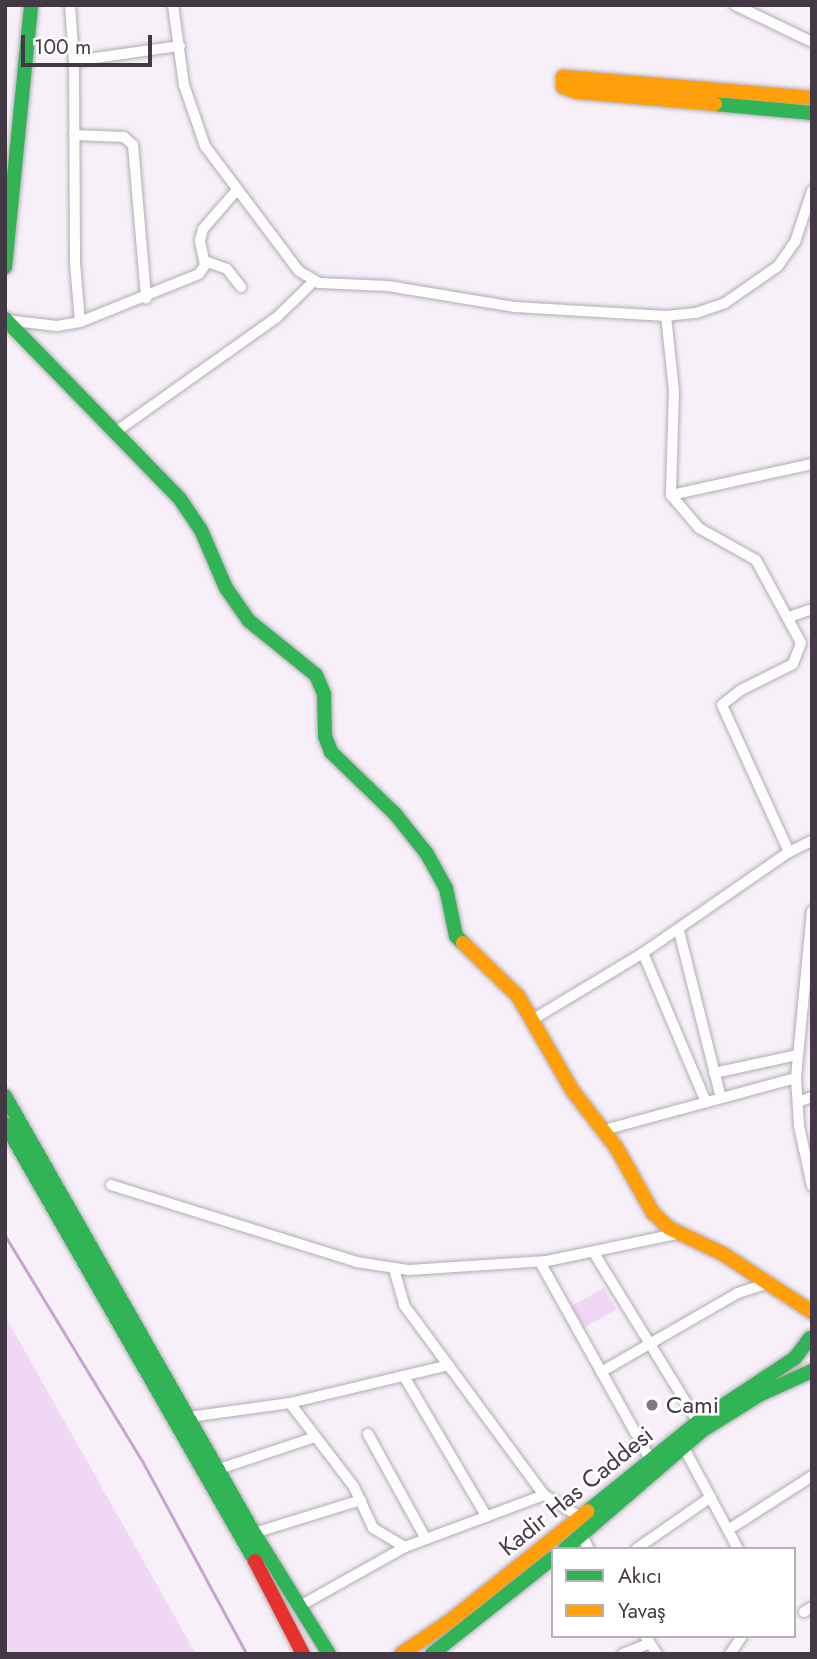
<!DOCTYPE html>
<html>
<head>
<meta charset="utf-8">
<style>
	body { margin:0 }
	#map { position:relative; width:817px; height:1659px; overflow:hidden; background:#f7f0f9; font-family:Jost,sans-serif }
	div>[style] { position:absolute }
	.green>* { inset:0; background:#efd7f5; transform-origin:0 0 }
	.stream>* { height:2.5px; margin:-1.25px; padding:0 1.25px; transform-origin:1.25px; border-radius:1.25px; background:#c7a4cf }
	.roads { filter:drop-shadow(0 0 2px #b2abb3) drop-shadow(0 0 2px #b2abb3) }
	.street>* { height:10px; margin:-5px; padding:0 5px; transform-origin:5px; border-radius:5px; background:#fefdfe }
	.fast>* { height:14px; margin:-7px; padding:0 7px; transform-origin:7px; border-radius:7px; background:#30b455 }
	.slow>* { height:14px; margin:-7px; padding:0 7px; transform-origin:7px; border-radius:7px; background:#ff9f0a }
	.jam>* { height:14px; margin:-7px; padding:0 7px; transform-origin:7px; border-radius:7px; background:#e5322d }
	.dots>* { width:19px; height:19px; translate:-50% -50%; box-sizing:border-box; border:4px solid #fff; border-radius:50% }
	span { translate:-50% -50%; white-space:nowrap; text-align:center; line-height:1.15; -webkit-text-stroke:5px #fff; paint-order:stroke }
	.poi-label { font-size:24px; color:#433944 }
	.left { translate:0 -50%; text-align:left }
	.street-label { font-size:24px; color:#433944 }
	.frame { position:absolute; inset:0; border:7px solid #433944; pointer-events:none }
	.legend { position:absolute; left:551px; top:1547px; width:245px; height:91px; box-sizing:border-box; background:#fff; border:2px solid #b4b0b4; margin:0; padding:9px 12px; list-style:none; font-size:21px; color:#433944 }
	.legend li { display:flex; align-items:center; gap:14px; height:35px }
	.legend b { width:35px; border:2px solid #b4b0b4 }
	.scale { position:absolute; left:21px; top:35px; width:131px; height:32px; box-sizing:border-box; border:4px solid #433944; border-top:0; padding-left:9px; font-size:21px; line-height:24px; white-space:nowrap; color:#433944; -webkit-text-stroke:5px #fff; paint-order:stroke }
</style>
</head>
<body>
<div id="map">
	<div class="green">
		<div style="left:604px;top:1288px;width:25px;height:37px;rotate:61deg"></div>
		<div style="clip-path:polygon(5px 1316px,196px 1654px,5px 1654px)"></div>
	</div>
	<div class="stream">
		<div style="left:5px;top:1235px;width:263px;rotate:58.7deg"></div>
		<div style="left:142px;top:1460px;width:221px;rotate:61.6deg"></div>
	</div>
	<div class="roads">
		<div class="street">
			<div style="left:70px;top:5px;width:56px;rotate:85.9deg"></div>
			<div style="left:74px;top:61px;width:202px;rotate:89.7deg"></div>
			<div style="left:75px;top:263px;width:59px;rotate:85.2deg"></div>
			<div style="left:173px;top:5px;width:81px;rotate:82.2deg"></div>
			<div style="left:184px;top:85px;width:65px;rotate:71deg"></div>
			<div style="left:205px;top:146px;width:156px;rotate:53.1deg"></div>
			<div style="left:299px;top:271px;width:23px;rotate:31deg"></div>
			<div style="left:319px;top:283px;width:69px;rotate:2.5deg"></div>
			<div style="left:388px;top:286px;width:129px;rotate:9.4deg"></div>
			<div style="left:515px;top:307px;width:151px;rotate:3.4deg"></div>
			<div style="left:666px;top:316px;width:30px;rotate:-6deg"></div>
			<div style="left:696px;top:313px;width:31px;rotate:-19deg"></div>
			<div style="left:725px;top:303px;width:65px;rotate:-34.9deg"></div>
			<div style="left:778px;top:266px;width:29px;rotate:-55deg"></div>
			<div style="left:795px;top:242px;width:54px;rotate:-71.6deg"></div>
			<div style="left:735px;top:5px;width:85px;rotate:25.7deg"></div>
			<div style="left:74px;top:61px;width:107px;rotate:-8.1deg"></div>
			<div style="left:74px;top:135px;width:50px;rotate:2.3deg"></div>
			<div style="left:124px;top:137px;width:12px;rotate:42deg"></div>
			<div style="left:133px;top:145px;width:154px;rotate:85.1deg"></div>
			<div style="left:205px;top:261px;width:23px;rotate:20deg"></div>
			<div style="left:227px;top:269px;width:23px;rotate:52deg"></div>
			<div style="left:666px;top:316px;width:75px;rotate:83.9deg"></div>
			<div style="left:674px;top:391px;width:104px;rotate:91.7deg"></div>
			<div style="left:671px;top:495px;width:43px;rotate:49.7deg"></div>
			<div style="left:699px;top:528px;width:65px;rotate:29.3deg"></div>
			<div style="left:756px;top:560px;width:94px;rotate:61.5deg"></div>
			<div style="left:801px;top:643px;width:22px;rotate:111deg"></div>
			<div style="left:793px;top:664px;width:58px;rotate:153.4deg"></div>
			<div style="left:741px;top:690px;width:24px;rotate:142deg"></div>
			<div style="left:722px;top:705px;width:162px;rotate:65.5deg"></div>
			<div style="left:6px;top:320px;width:51px;rotate:6.7deg"></div>
			<div style="left:57px;top:326px;width:23px;rotate:-10deg"></div>
			<div style="left:80px;top:322px;width:128px;rotate:-22deg"></div>
			<div style="left:199px;top:274px;width:11px;rotate:-56deg"></div>
			<div style="left:205px;top:265px;width:25px;rotate:-102deg"></div>
			<div style="left:200px;top:241px;width:12px;rotate:-76deg"></div>
			<div style="left:203px;top:229px;width:50px;rotate:-49deg"></div>
			<div style="left:114px;top:433px;width:200px;rotate:-35.4deg"></div>
			<div style="left:277px;top:317px;width:52px;rotate:-44.2deg"></div>
			<div style="left:671px;top:495px;width:144px;rotate:-12.4deg"></div>
			<div style="left:789px;top:617px;width:24px;rotate:-19deg"></div>
			<div style="left:812px;top:911px;width:168px;rotate:95.5deg"></div>
			<div style="left:796px;top:1078px;width:48px;rotate:86.4deg"></div>
			<div style="left:799px;top:1126px;width:61px;rotate:77.8deg"></div>
			<div style="left:679px;top:931px;width:172px;rotate:75.9deg"></div>
			<div style="left:643px;top:953px;width:162px;rotate:67.1deg"></div>
			<div style="left:532px;top:1020px;width:130px;rotate:-31.1deg"></div>
			<div style="left:643px;top:953px;width:178px;rotate:-34.7deg"></div>
			<div style="left:789px;top:852px;width:25px;rotate:-26deg"></div>
			<div style="left:714px;top:1073px;width:86px;rotate:-12.1deg"></div>
			<div style="left:798px;top:1102px;width:15px;rotate:-20deg"></div>
			<div style="left:604px;top:1130px;width:199px;rotate:-15.2deg"></div>
			<div style="left:111px;top:1185px;width:257px;rotate:17.4deg"></div>
			<div style="left:356px;top:1262px;width:54px;rotate:8.6deg"></div>
			<div style="left:409px;top:1270px;width:138px;rotate:-3.7deg"></div>
			<div style="left:547px;top:1261px;width:137px;rotate:-11.8deg"></div>
			<div style="left:594px;top:1253px;width:198px;rotate:58.4deg"></div>
			<div style="left:540px;top:1262px;width:228px;rotate:60.8deg"></div>
			<div style="left:394px;top:1269px;width:37px;rotate:74deg"></div>
			<div style="left:404px;top:1305px;width:236px;rotate:53.6deg"></div>
			<div style="left:544px;top:1495px;width:42px;rotate:31.4deg"></div>
			<div style="left:601px;top:1372px;width:158px;rotate:-30deg"></div>
			<div style="left:738px;top:1293px;width:28px;rotate:-18deg"></div>
			<div style="left:405px;top:1378px;width:161px;rotate:59.5deg"></div>
			<div style="left:290px;top:1403px;width:106px;rotate:52.7deg"></div>
			<div style="left:354px;top:1487px;width:45px;rotate:65.1deg"></div>
			<div style="left:373px;top:1528px;width:37px;rotate:31deg"></div>
			<div style="left:189px;top:1417px;width:102px;rotate:-7.9deg"></div>
			<div style="left:290px;top:1403px;width:163px;rotate:-13.4deg"></div>
			<div style="left:368px;top:1434px;width:120px;rotate:61.1deg"></div>
			<div style="left:683px;top:1446px;width:117px;rotate:61.9deg"></div>
			<div style="left:219px;top:1469px;width:101px;rotate:-18.4deg"></div>
			<div style="left:728px;top:1530px;width:100px;rotate:-32.7deg"></div>
			<div style="left:254px;top:1533px;width:112px;rotate:-17.1deg"></div>
			<div style="left:582px;top:1536px;width:15px;rotate:62deg"></div>
			<div style="left:636px;top:1549px;width:91px;rotate:-34.7deg"></div>
			<div style="left:298px;top:1607px;width:123px;rotate:-29.3deg"></div>
			<div style="left:405px;top:1547px;width:148px;rotate:-20.5deg"></div>
			<div style="left:804px;top:1612px;width:9px;rotate:-32deg"></div>
			<div style="left:645px;top:1636px;width:22px;rotate:56deg"></div>
			<div style="left:623px;top:1654px;width:29px;rotate:-22deg"></div>
			<div style="left:730px;top:1654px;width:22px;rotate:-56deg"></div>
		</div>
		<div class="fast">
			<div style="left:715px;top:104px;width:97px;rotate:5.3deg"></div>
			<div style="left:5px;top:267px;width:263px;rotate:-84.3deg"></div>
			<div style="left:5px;top:319px;width:251px;rotate:45.8deg"></div>
			<div style="left:180px;top:499px;width:37px;rotate:56deg"></div>
			<div style="left:201px;top:530px;width:63px;rotate:66.7deg"></div>
			<div style="left:226px;top:588px;width:39px;rotate:55deg"></div>
			<div style="left:248px;top:620px;width:87px;rotate:39deg"></div>
			<div style="left:316px;top:675px;width:21px;rotate:67deg"></div>
			<div style="left:324px;top:694px;width:42px;rotate:88.6deg"></div>
			<div style="left:325px;top:736px;width:17px;rotate:69deg"></div>
			<div style="left:331px;top:752px;width:91px;rotate:44.1deg"></div>
			<div style="left:396px;top:815px;width:50px;rotate:51.5deg"></div>
			<div style="left:427px;top:854px;width:39px;rotate:61deg"></div>
			<div style="left:446px;top:888px;width:49px;rotate:78.2deg"></div>
			<div style="left:456px;top:936px;width:10px;rotate:45deg"></div>
			<div style="left:5px;top:1096px;width:503px;rotate:60.33deg"></div>
			<div style="left:254px;top:1533px;width:142px;rotate:58.2deg"></div>
			<div style="left:5px;top:1124px;width:503px;rotate:60.23deg"></div>
			<div style="left:588px;top:1511px;width:141px;rotate:-39deg"></div>
			<div style="left:698px;top:1422px;width:116px;rotate:-33.4deg"></div>
			<div style="left:795px;top:1358px;width:25px;rotate:-53deg"></div>
			<div style="left:565px;top:1549px;width:182px;rotate:-40.8deg"></div>
			<div style="left:703px;top:1430px;width:68px;rotate:-31.8deg"></div>
			<div style="left:761px;top:1394px;width:56px;rotate:-24.3deg"></div>
			<div style="left:432px;top:1654px;width:154px;rotate:-38.4deg"></div>
		</div>
		<div class="slow">
			<div style="left:715px;top:104px;width:139px;rotate:-175deg"></div>
			<div style="left:577px;top:92px;width:15px;rotate:-160deg"></div>
			<div style="left:563px;top:87px;width:10px;rotate:-90deg"></div>
			<div style="left:563px;top:77px;width:250px;rotate:4.8deg"></div>
			<div style="left:463px;top:943px;width:76px;rotate:43.9deg"></div>
			<div style="left:518px;top:996px;width:108px;rotate:60.1deg"></div>
			<div style="left:572px;top:1090px;width:72px;rotate:52.3deg"></div>
			<div style="left:616px;top:1147px;width:76px;rotate:60.7deg"></div>
			<div style="left:653px;top:1213px;width:22px;rotate:43deg"></div>
			<div style="left:669px;top:1228px;width:60px;rotate:25.7deg"></div>
			<div style="left:723px;top:1254px;width:106px;rotate:33.1deg"></div>
			<div style="left:401px;top:1654px;width:59px;rotate:-34deg"></div>
			<div style="left:450px;top:1621px;width:176px;rotate:-38.6deg"></div>
		</div>
		<div class="jam">
			<div style="left:255px;top:1561px;width:105px;rotate:62.7deg"></div>
		</div>
	</div>
	<div class="dots">
		<div style="left:652px;top:1405px;background:#827983"></div>
	</div>
	<div class="poi-label">
		<span class="left" style="left:666px;top:1405px">Cami</span>
	</div>
	<div class="street-label">
		<span style="left:576px;top:1491px;rotate:-39deg">Kadir Has Caddesi</span>
	</div>
	<div class="frame"></div>
	<ul class="legend">
	<li><b style="height:9px;background:#30b455"></b>Akıcı</li>
	<li><b style="height:9px;background:#ff9f0a"></b>Yavaş</li>
	</ul>
	<div class="scale">100 m</div>
</div>
</body>
</html>
